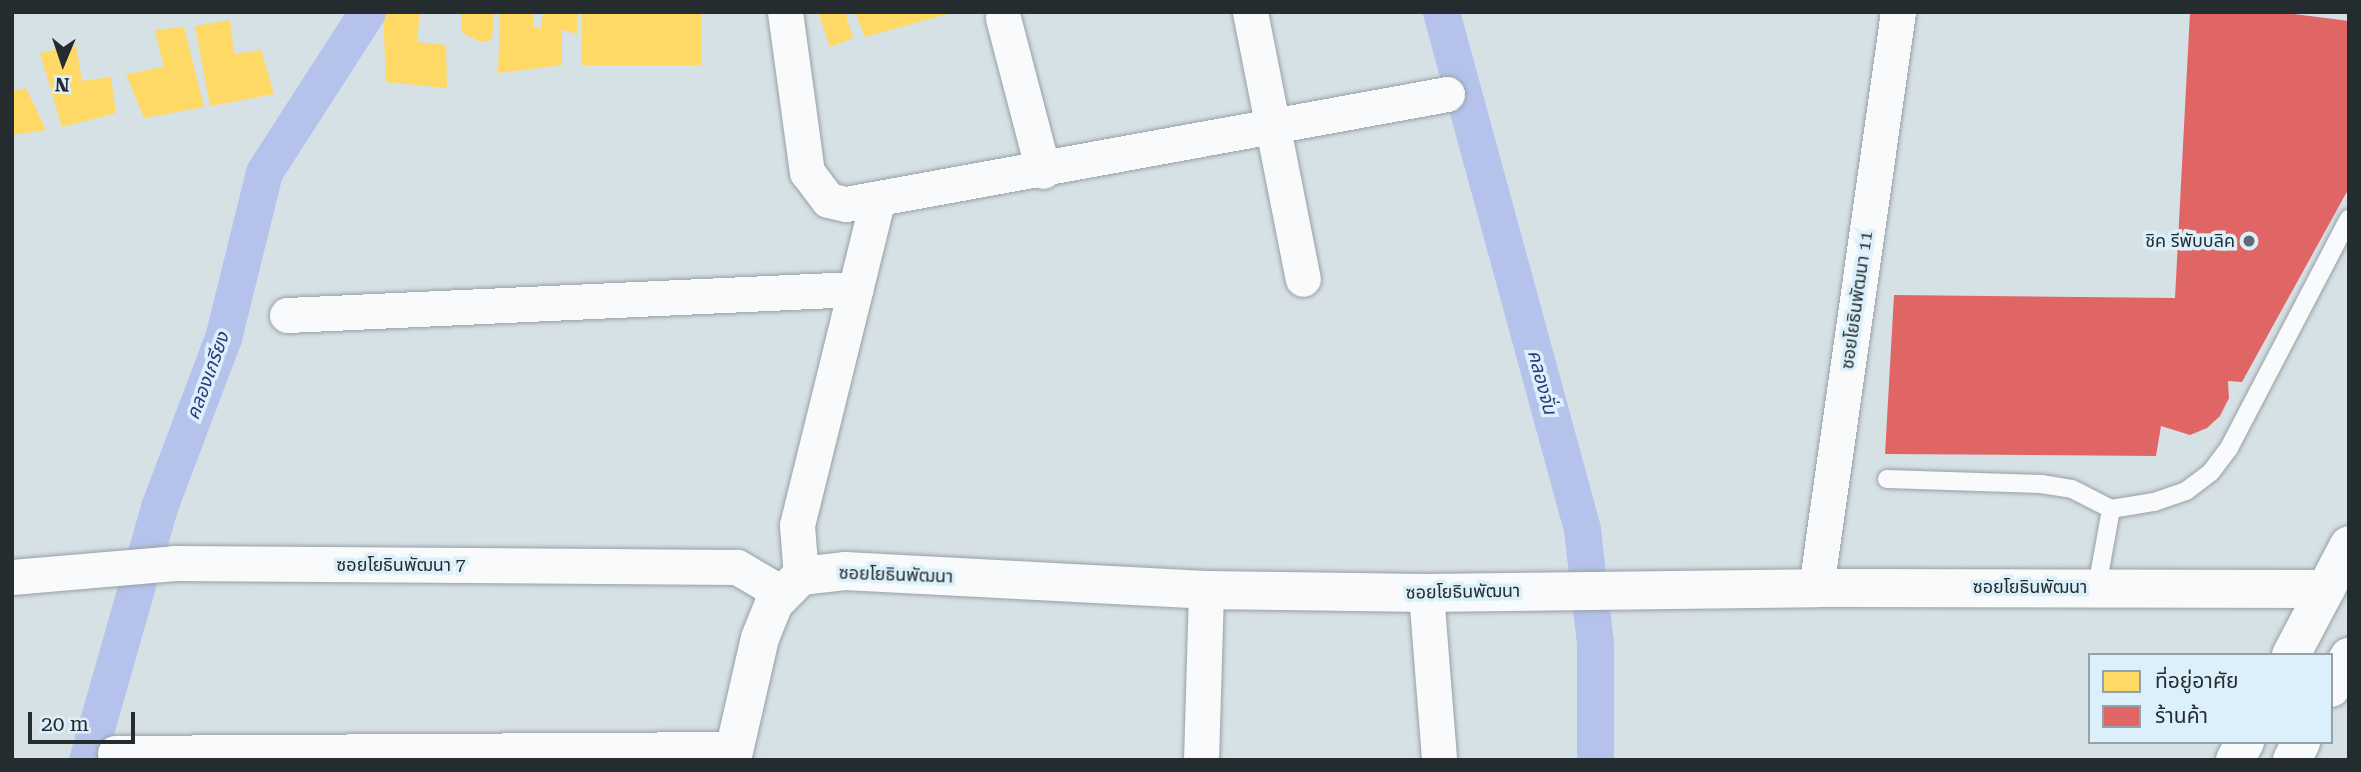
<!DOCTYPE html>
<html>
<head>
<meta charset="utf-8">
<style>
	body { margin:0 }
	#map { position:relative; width:2361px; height:772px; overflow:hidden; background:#d6e1e6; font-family:"Roboto Serif","Noto Sans Thai",serif }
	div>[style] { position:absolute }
	.homes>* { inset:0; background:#ffd966; transform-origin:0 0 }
	.shops>* { inset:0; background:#e06666 }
	.canal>* { height:37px; margin:-18.5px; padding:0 18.5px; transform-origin:18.5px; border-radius:18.5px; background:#b5c3ec }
	.roads { filter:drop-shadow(0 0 2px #98a0a4) drop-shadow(0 0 2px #98a0a4) }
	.lane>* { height:18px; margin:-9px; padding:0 9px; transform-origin:9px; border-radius:9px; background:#f9fafb }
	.street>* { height:35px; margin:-17.5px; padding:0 17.5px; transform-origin:17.5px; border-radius:17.5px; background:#f9fafb }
	.secondary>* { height:38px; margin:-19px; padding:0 19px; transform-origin:19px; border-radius:19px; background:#f9fafb }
	.primary>* { height:38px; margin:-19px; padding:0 19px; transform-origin:19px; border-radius:19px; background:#f9fafb }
	.highway>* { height:38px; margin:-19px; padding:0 19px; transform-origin:19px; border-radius:19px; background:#f9fafb }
	.dots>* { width:19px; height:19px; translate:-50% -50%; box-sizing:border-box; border:4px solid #dcf0fb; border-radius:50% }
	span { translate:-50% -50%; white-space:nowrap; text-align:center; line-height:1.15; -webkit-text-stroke:7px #dcf0fb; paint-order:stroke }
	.poi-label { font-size:18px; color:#242c30 }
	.right { translate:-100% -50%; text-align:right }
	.street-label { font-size:18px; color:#242c30 }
	.water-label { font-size:19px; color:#2e377b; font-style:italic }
	.frame { position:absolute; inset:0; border:14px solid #242c30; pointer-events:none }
	.legend { position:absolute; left:2088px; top:653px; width:245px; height:91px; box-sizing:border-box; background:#dcf0fb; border:2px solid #92a2aa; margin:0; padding:9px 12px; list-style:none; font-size:21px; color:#242c30 }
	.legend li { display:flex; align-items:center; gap:14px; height:35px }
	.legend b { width:35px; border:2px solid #92a2aa }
	.north { position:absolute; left:28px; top:28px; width:70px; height:70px; -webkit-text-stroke:5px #dcf0fb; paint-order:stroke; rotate:182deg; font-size:19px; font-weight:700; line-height:28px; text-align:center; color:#242c30 }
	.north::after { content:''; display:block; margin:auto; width:24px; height:32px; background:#242c30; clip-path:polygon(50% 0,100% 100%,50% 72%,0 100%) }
	.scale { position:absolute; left:28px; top:712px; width:107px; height:32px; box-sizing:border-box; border:4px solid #242c30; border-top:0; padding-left:9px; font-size:21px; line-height:24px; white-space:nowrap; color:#242c30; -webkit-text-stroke:5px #dcf0fb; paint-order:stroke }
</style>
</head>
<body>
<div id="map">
	<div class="homes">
		<div style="clip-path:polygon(383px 12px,420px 12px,417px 42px,446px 45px,447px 88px,386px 82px)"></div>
		<div style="clip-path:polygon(461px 12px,494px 12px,492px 40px,481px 42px,461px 32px)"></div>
		<div style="clip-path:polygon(500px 12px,534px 12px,533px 28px,541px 28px,543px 12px,577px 12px,577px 34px,562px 30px,562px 65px,498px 73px)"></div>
		<div style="left:582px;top:12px;width:119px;height:53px"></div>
		<div style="clip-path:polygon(818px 12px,845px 12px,853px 38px,830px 47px)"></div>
		<div style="clip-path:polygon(855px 12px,951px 12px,951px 13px,865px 37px)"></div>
		<div style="clip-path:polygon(230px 20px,234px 54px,261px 50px,274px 94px,210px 106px,195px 26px)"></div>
		<div style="clip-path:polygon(184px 27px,204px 107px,144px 118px,126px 74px,164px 67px,155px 30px)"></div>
		<div style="clip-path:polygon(76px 45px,82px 81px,111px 77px,116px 113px,62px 127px,40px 53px)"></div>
		<div style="clip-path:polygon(26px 88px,46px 130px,12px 135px,12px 91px)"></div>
	</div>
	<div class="shops">
		<div style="clip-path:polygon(2190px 12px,2279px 12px,2349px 21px,2349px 188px,2242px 382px,2228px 381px,2229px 398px,2220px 416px,2207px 428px,2190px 435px,2161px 426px,2156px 456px,1885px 454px,1894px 295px,2175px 298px)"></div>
	</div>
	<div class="canal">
		<div style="left:1441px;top:12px;width:536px;rotate:74.74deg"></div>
		<div style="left:1582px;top:529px;width:115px;rotate:83.5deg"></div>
		<div style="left:1595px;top:643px;width:117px;rotate:90deg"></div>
		<div style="left:87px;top:760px;width:263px;rotate:-74.1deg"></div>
		<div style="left:159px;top:507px;width:181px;rotate:-69.3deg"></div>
		<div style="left:223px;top:338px;width:171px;rotate:-76.1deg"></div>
		<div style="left:264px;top:172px;width:190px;rotate:-57.2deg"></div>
	</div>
	<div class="roads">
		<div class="lane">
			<div style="left:1887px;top:479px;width:154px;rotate:1.9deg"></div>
			<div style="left:2041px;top:484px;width:31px;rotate:9deg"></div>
			<div style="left:2072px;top:489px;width:44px;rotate:27.1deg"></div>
			<div style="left:2097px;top:587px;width:79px;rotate:-79.8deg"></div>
			<div style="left:2111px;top:509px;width:44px;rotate:-9.2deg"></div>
			<div style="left:2154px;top:502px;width:34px;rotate:-19deg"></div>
			<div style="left:2186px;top:491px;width:31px;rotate:-37deg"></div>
			<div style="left:2211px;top:472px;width:30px;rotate:-53deg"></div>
			<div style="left:2229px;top:448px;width:259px;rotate:-62.4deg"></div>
		</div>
		<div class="street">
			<div style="left:785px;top:12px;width:162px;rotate:82.2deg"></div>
			<div style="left:807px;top:172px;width:35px;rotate:53deg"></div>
			<div style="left:828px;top:200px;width:18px;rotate:13deg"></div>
			<div style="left:846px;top:204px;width:611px;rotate:-10.37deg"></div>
			<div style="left:1250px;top:12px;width:272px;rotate:78.8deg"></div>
			<div style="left:1003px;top:18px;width:158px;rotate:75.3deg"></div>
			<div style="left:287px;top:315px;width:569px;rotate:-2.62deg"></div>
			<div style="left:801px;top:576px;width:51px;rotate:-94.5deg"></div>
			<div style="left:797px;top:525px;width:333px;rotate:-76.1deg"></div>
			<div style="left:12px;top:577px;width:163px;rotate:-4.9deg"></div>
			<div style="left:174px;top:563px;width:563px;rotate:0.41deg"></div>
			<div style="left:737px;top:567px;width:53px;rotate:30.4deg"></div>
			<div style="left:1816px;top:588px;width:582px;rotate:-81.9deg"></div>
			<div style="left:1426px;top:593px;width:168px;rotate:85.5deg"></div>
			<div style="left:115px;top:753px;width:620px;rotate:-0.37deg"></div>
			<div style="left:1201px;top:760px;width:170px;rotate:-88.3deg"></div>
		</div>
		<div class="secondary">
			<div style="left:732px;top:760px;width:125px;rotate:-77.1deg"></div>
			<div style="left:760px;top:638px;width:38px;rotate:-68deg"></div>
			<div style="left:774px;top:603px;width:38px;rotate:-45deg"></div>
			<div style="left:801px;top:576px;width:44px;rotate:-6.5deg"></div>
			<div style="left:845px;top:571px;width:361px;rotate:3deg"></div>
			<div style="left:1206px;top:590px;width:220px;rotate:0.8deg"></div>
			<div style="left:1426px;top:593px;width:390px;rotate:-0.7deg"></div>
			<div style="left:1816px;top:588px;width:510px;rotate:0.11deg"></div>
		</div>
		<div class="primary">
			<div style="left:2291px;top:655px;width:124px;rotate:-62.2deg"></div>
			<div style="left:2235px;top:760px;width:21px;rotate:-61deg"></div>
		</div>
		<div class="highway">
			<div style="left:2331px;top:688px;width:36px;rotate:-60deg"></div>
			<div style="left:2292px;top:760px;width:20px;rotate:-63deg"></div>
		</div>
	</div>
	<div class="dots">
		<div style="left:2249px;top:241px;background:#626b70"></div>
	</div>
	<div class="poi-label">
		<span class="right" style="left:2235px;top:241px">ชิค รีพับบลิค</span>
	</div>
	<div class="street-label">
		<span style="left:1857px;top:300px;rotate:-82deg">ซอยโยธินพัฒนา 11</span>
		<span style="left:401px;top:565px">ซอยโยธินพัฒนา 7</span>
		<span style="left:896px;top:575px;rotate:2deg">ซอยโยธินพัฒนา</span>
		<span style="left:2030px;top:587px">ซอยโยธินพัฒนา</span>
		<span style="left:1463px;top:592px;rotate:-1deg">ซอยโยธินพัฒนา</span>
	</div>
	<div class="water-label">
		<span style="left:208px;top:376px;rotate:-70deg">คลองเกรียง</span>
		<span style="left:1542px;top:382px;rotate:75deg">คลองจั่น</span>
	</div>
	<div class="frame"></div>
	<ul class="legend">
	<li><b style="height:19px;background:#ffd966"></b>ที่อยู่อาศัย</li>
	<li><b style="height:19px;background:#e06666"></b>ร้านค้า</li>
	</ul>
	<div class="north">N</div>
	<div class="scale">20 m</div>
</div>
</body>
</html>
